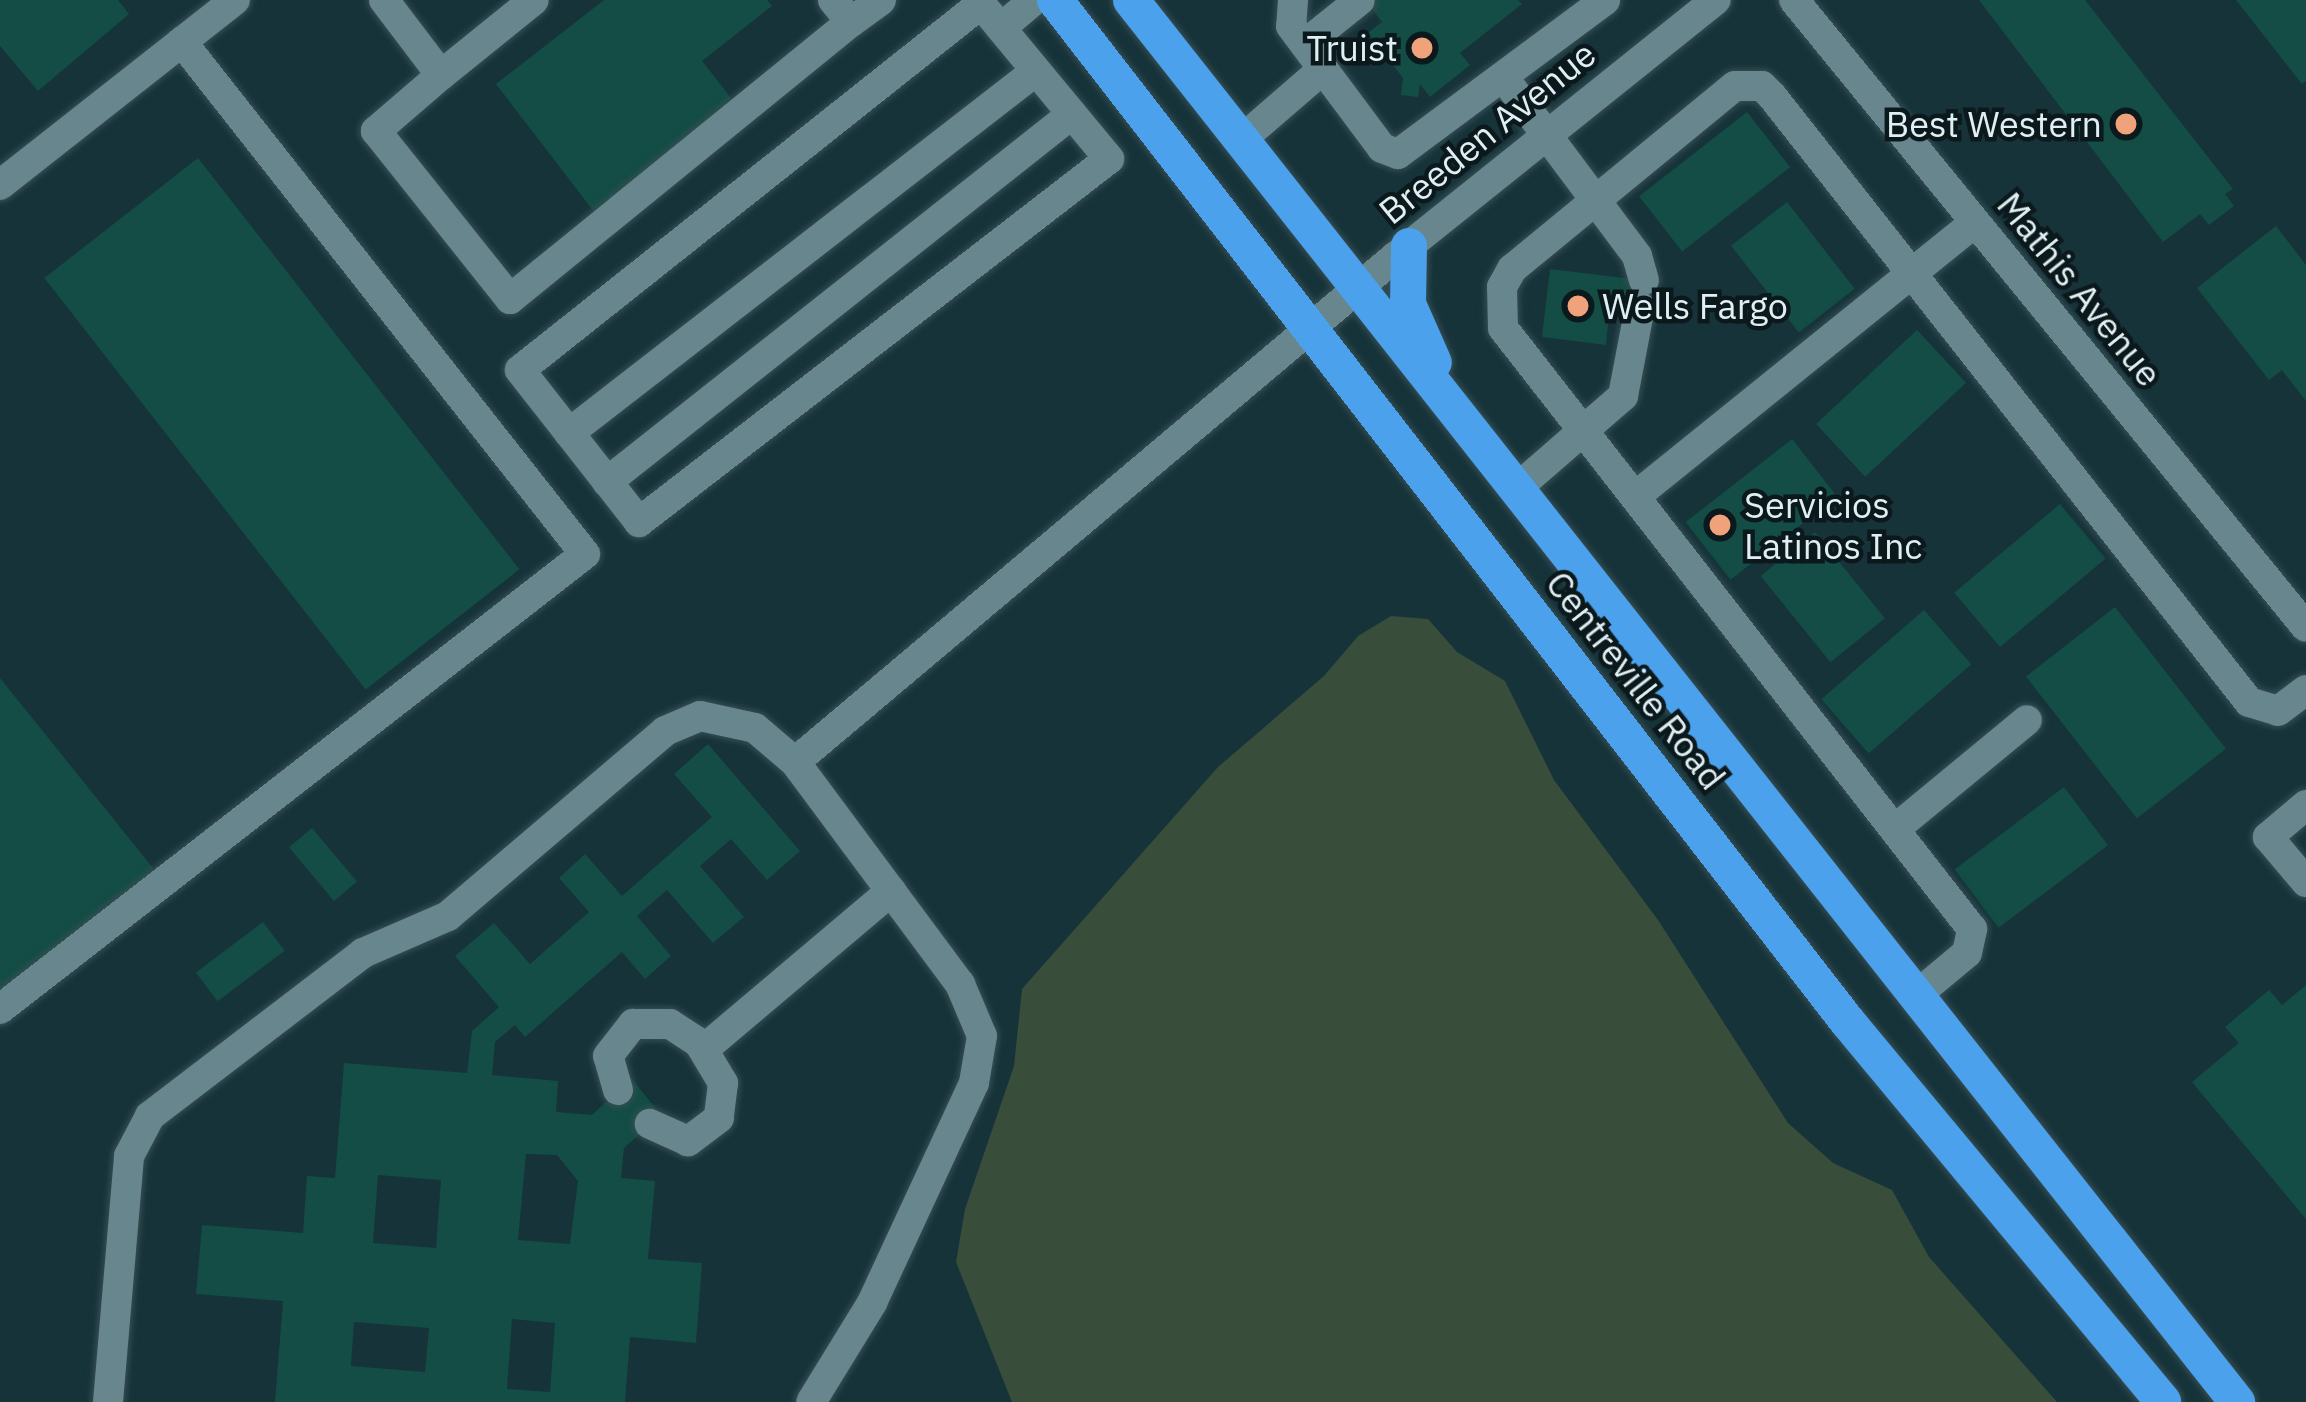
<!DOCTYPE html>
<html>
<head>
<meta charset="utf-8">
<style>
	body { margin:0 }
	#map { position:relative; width:2306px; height:1402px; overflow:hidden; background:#16333a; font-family:"IBM Plex Sans",sans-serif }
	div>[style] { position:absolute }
	.green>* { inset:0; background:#394d3b }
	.building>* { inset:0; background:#134d45; transform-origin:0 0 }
	.roads { filter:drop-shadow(0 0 3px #364e53) drop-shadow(0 0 3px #364e53) }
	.minor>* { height:30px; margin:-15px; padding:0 15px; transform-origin:15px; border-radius:15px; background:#67868e }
	.highway>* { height:36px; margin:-18px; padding:0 18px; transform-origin:18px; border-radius:18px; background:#4ba1ec }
	.dots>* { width:33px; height:33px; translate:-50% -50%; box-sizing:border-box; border:6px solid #0c191c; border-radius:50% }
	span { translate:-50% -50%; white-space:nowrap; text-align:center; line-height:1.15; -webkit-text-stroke:9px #0c191c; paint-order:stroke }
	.poi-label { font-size:36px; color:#dfeff3 }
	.right { translate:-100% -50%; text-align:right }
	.left { translate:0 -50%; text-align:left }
	.street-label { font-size:36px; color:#dfeff3 }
</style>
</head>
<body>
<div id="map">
	<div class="green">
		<div style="clip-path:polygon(1391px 616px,1428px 619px,1457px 652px,1505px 681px,1554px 780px,1658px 920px,1788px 1123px,1833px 1163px,1892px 1190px,1929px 1257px,2057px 1402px,1012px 1402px,956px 1262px,965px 1209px,1014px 1066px,1022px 989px,1218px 767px,1324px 676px,1358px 636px)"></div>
	</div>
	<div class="building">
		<div style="clip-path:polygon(0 0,118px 0,129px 14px,38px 91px,0 46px)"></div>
		<div style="clip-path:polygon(604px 0,767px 0,772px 6px,702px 61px,735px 103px,595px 213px,496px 84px)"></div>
		<div style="clip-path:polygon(1365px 0,1518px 0,1522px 4px,1460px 53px,1470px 65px,1430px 97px,1420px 84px,1418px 97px,1401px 95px,1403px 78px,1368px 33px,1382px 22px)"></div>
		<div style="clip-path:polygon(1979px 0,2085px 0,2233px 189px,2225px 194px,2234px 206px,2209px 225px,2200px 214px,2163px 242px)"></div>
		<div style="clip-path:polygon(2236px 0,2306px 0,2306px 81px,2302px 84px)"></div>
		<div style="left:1747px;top:112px;width:70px;height:137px;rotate:52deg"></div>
		<div style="left:198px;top:158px;width:522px;height:195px;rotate:52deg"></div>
		<div style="left:1787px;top:202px;width:110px;height:71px;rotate:52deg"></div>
		<div style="clip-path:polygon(2276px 226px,2306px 265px,2306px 401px,2282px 370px,2269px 380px,2197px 288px)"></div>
		<div style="clip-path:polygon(1550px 269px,1656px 282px,1653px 309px,1610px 304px,1606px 345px,1542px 337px)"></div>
		<div style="left:1917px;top:330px;width:72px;height:138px;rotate:47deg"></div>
		<div style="left:1792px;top:439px;width:73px;height:135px;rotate:52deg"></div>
		<div style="left:2060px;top:504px;width:71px;height:138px;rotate:50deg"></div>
		<div style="left:1815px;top:532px;width:111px;height:70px;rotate:51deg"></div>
		<div style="left:2115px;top:607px;width:180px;height:113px;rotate:52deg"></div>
		<div style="left:1924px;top:610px;width:72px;height:136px;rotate:49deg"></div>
		<div style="clip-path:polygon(0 678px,157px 873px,0 992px)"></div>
		<div style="clip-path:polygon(evenodd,708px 744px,800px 851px,767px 880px,731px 839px,700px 866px,744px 917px,713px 943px,667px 890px,637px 916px,671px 956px,645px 979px,622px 952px,525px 1037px,515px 1025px,495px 1042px,492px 1075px,558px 1081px,556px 1112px,592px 1115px,631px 1078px,661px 1115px,624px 1148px,621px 1178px,655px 1181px,648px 1259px,702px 1263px,696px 1343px,630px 1337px,625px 1402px,275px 1402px,283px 1301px,196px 1294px,202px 1225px,303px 1233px,307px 1176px,335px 1178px,344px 1063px,467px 1073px,472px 1031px,499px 1007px,455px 956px,494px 923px,530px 964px,589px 912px,559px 878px,585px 854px,622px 896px,712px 817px,674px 774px,708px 744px,526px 1154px,557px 1155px,578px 1181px,570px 1244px,518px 1240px,526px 1154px,708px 744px,378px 1175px,441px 1180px,436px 1248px,373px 1243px,378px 1175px,708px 744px,512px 1319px,555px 1323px,550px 1392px,507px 1389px,512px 1319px,708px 744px,354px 1322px,429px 1328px,425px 1372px,351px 1366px,354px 1322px)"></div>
		<div style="left:2064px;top:787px;width:73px;height:137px;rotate:53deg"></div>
		<div style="left:312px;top:828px;width:70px;height:30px;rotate:50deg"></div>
		<div style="left:263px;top:922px;width:36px;height:84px;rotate:53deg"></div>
		<div style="clip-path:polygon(2306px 985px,2306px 1219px,2192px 1082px,2239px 1043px,2225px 1027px,2269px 990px,2282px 1005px)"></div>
	</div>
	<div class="roads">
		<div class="minor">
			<div style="left:384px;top:0;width:94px;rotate:52.8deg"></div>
			<div style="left:441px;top:75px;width:119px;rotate:-38.9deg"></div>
			<div style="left:833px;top:0;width:28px;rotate:51deg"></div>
			<div style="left:851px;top:22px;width:37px;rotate:-36deg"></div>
			<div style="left:1293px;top:0;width:26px;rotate:94deg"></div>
			<div style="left:1291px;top:26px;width:152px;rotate:53.3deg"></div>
			<div style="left:1382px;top:148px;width:17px;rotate:21deg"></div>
			<div style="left:1398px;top:154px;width:258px;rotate:-36.6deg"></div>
			<div style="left:1794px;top:0;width:809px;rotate:50.77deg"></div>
			<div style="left:981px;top:4px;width:201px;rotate:50.4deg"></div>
			<div style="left:1109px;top:159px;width:594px;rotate:142.32deg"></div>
			<div style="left:639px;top:522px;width:193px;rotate:-128.1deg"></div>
			<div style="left:520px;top:370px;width:589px;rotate:-38.45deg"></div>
			<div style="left:1001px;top:28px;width:43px;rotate:-40.3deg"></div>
			<div style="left:1305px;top:44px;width:70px;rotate:-38.7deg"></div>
			<div style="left:441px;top:75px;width:86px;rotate:139.3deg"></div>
			<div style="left:376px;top:131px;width:215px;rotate:51.4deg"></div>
			<div style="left:510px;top:299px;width:439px;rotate:-39.1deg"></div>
			<div style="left:1504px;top:78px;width:222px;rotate:53.2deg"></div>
			<div style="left:1637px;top:256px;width:25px;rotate:74deg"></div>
			<div style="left:1241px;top:140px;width:108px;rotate:-40.9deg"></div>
			<div style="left:0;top:185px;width:299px;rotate:-38.2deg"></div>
			<div style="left:569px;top:433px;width:591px;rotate:-37.78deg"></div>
			<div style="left:607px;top:482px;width:593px;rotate:-38.36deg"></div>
			<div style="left:1516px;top:489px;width:142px;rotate:-41deg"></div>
			<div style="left:1623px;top:396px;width:91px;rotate:-79.2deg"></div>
			<div style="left:1637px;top:495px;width:434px;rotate:-38.9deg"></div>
			<div style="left:795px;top:762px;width:784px;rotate:-40.09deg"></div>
			<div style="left:1395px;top:257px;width:411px;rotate:-38.7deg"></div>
			<div style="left:2306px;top:805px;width:50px;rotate:139.9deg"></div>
			<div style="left:2268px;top:837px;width:59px;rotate:49.8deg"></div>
			<div style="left:1895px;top:829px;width:171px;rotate:-39.5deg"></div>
			<div style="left:1919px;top:993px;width:62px;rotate:-39.8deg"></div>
			<div style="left:1967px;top:953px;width:25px;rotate:-78deg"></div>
			<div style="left:1972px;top:929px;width:762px;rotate:-127.97deg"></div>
			<div style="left:1503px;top:328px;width:41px;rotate:-91.4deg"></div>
			<div style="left:1502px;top:287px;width:21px;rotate:-61deg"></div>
			<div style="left:1512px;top:269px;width:288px;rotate:-39.4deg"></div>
			<div style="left:1735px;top:86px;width:27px"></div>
			<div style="left:1762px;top:86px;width:14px;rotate:45deg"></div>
			<div style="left:1772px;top:96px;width:771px;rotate:51.79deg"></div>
			<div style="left:2249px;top:702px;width:30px;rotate:17deg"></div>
			<div style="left:2278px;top:711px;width:35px;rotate:-37deg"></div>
			<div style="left:0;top:1009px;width:741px;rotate:-37.87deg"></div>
			<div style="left:585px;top:554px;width:652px;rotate:-128.21deg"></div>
			<div style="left:704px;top:1049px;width:245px;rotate:-40.2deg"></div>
			<div style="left:618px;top:1090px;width:35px;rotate:-106deg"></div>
			<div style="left:608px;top:1056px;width:41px;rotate:-52deg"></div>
			<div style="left:633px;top:1024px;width:37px"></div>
			<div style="left:670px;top:1024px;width:35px;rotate:33deg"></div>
			<div style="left:699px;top:1043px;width:47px;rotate:59deg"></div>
			<div style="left:723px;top:1083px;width:35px;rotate:97deg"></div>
			<div style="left:719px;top:1118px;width:39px;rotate:143deg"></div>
			<div style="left:688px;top:1141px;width:42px;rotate:-155.9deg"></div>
			<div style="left:108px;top:1402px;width:247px;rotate:-85.1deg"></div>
			<div style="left:129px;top:1156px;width:45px;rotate:-62.3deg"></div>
			<div style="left:150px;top:1116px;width:268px;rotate:-37.4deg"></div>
			<div style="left:363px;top:953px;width:93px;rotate:-23.5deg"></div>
			<div style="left:448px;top:916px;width:285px;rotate:-40.4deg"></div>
			<div style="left:665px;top:731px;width:38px;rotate:-23deg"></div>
			<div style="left:700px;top:716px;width:56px;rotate:12.3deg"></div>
			<div style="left:755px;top:728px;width:52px;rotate:40.4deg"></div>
			<div style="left:795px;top:762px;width:277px;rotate:53.4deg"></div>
			<div style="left:960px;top:984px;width:56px;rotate:67.1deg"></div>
			<div style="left:982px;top:1036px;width:48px;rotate:99.7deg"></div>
			<div style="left:974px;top:1083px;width:242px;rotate:114.9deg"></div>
			<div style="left:872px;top:1303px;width:116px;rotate:121.6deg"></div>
		</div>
		<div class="highway">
			<div style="left:1055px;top:0;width:1292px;rotate:52.2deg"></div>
			<div style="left:1847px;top:1021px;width:495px;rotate:50.3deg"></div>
			<div style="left:1131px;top:0;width:1786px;rotate:51.73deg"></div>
			<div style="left:1409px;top:246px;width:58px;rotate:91deg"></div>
			<div style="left:1408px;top:304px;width:64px;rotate:66.2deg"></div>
		</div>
	</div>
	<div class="dots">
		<div style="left:1422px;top:48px;background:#f0a27a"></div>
		<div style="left:2126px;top:124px;background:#f0a27a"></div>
		<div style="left:1578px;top:306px;background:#f0a27a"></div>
		<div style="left:1720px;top:525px;background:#f0a27a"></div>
	</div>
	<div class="poi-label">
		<span class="right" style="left:1398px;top:48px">Truist</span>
		<span class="right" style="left:2102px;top:124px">Best Western</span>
		<span class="left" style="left:1602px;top:306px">Wells Fargo</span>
		<span class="left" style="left:1744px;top:525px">Servicios<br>Latinos Inc</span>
	</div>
	<div class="street-label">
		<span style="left:1487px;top:132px;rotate:-39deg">Breeden Avenue</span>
		<span style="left:2080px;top:289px;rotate:51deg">Mathis Avenue</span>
		<span style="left:1636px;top:680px;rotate:52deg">Centreville Road</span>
	</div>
</div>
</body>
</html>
